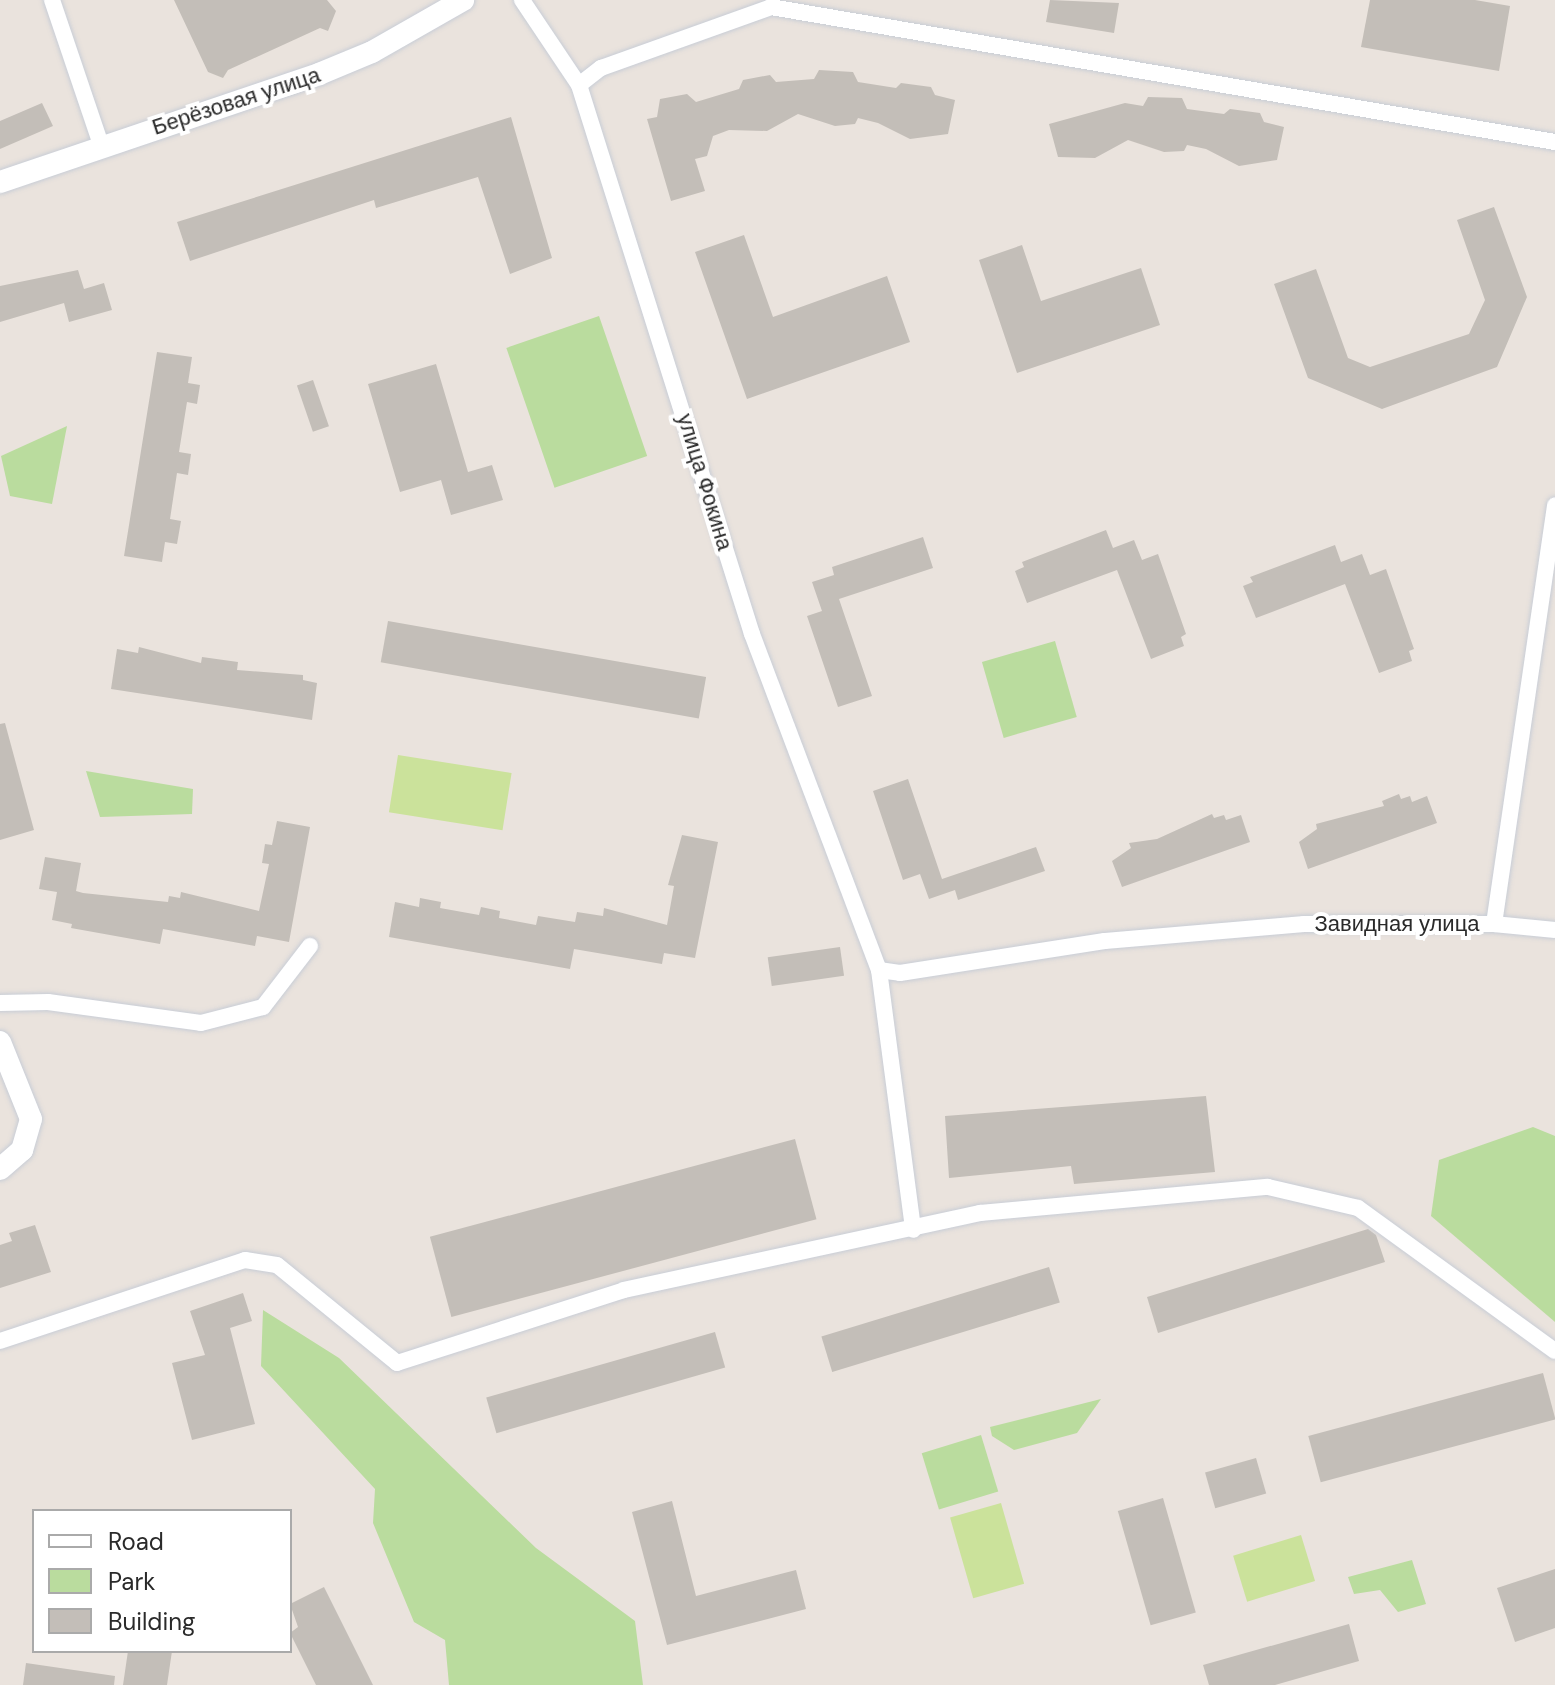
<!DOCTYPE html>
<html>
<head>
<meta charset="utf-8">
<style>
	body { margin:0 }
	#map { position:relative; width:1555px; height:1685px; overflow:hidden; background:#eae3dd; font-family:"DM Sans",sans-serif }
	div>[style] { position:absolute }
	.green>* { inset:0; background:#badc9e; transform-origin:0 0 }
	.pitch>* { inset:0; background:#cbe29b; transform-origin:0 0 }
	.building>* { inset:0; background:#c3beb8; transform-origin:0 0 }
	.roads { filter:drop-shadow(0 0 2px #c8cdd6) drop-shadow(0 0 2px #c8cdd6) }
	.minor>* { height:16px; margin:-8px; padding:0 8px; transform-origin:8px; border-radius:8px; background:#fff }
	.tertiary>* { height:22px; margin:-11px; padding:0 11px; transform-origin:11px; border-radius:11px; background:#fff }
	span { translate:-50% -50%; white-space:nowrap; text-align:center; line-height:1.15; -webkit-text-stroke:8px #fff; paint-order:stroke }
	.street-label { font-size:22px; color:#2a2a2a }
	.legend { position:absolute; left:32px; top:1509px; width:260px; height:144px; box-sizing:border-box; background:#fff; border:2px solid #aaa; margin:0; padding:10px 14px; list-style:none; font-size:24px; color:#2a2a2a }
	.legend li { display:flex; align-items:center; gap:16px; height:40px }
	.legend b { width:40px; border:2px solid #aaa }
</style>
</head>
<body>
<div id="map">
	<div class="green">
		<div style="left:599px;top:316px;width:148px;height:98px;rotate:71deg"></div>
		<div style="clip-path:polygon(67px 426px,52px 504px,10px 496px,1px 456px)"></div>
		<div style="left:1055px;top:641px;width:79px;height:76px;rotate:74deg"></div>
		<div style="clip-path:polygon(86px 771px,193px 789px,192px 814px,100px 817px)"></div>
		<div style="clip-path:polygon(1533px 1127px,1555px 1136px,1555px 1322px,1431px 1216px,1439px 1160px)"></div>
		<div style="clip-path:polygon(263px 1310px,339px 1358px,536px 1548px,635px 1621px,643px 1685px,449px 1685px,445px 1640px,414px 1622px,373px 1523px,375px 1489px,261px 1366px)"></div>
		<div style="clip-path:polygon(1101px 1399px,1077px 1433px,1014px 1450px,992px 1436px,990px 1427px)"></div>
		<div style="left:981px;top:1435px;width:59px;height:62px;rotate:73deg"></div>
		<div style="clip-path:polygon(1412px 1560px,1426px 1604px,1398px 1612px,1380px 1590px,1354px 1594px,1348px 1577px)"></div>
	</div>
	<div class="pitch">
		<div style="left:398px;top:755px;width:115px;height:58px;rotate:9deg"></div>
		<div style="left:1001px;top:1503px;width:84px;height:53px;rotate:74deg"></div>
		<div style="left:1301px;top:1535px;width:48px;height:71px;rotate:73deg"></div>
	</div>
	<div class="building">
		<div style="clip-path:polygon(174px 0,327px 0,336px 11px,328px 31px,320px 28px,228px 70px,223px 78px,208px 72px)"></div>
		<div style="clip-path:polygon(1050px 0,1119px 3px,1114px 33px,1046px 22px)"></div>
		<div style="clip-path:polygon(1370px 0,1475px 0,1510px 6px,1499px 71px,1361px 47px)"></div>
		<div style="clip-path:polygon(819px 70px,853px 72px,858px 82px,896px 88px,901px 83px,931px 87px,935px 95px,955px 100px,948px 134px,910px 139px,878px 123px,858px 118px,855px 124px,835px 126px,798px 114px,767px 131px,729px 130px,713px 136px,707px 156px,695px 159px,705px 191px,671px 201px,647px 119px,657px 117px,660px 99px,687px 94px,696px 102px,739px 89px,743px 80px,770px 75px,776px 82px,814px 79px)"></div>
		<div style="clip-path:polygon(1148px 97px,1182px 98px,1187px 109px,1224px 114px,1230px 109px,1260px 113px,1264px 122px,1284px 127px,1277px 160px,1239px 166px,1206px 149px,1187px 145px,1184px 151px,1164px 152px,1128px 140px,1095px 158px,1058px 157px,1049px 124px,1125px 103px,1143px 106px)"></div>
		<div style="clip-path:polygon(42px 103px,53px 126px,0 149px,0 121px)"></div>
		<div style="clip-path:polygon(511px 117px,552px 258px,510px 274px,478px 177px,376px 208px,374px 200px,190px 261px,177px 222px)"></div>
		<div style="clip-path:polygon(1494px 207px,1527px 297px,1497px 367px,1382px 409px,1308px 378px,1274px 284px,1316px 269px,1348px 358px,1370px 367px,1469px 334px,1485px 300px,1457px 220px)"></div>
		<div style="clip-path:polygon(744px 235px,773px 317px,887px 276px,910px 342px,747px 399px,695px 252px)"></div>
		<div style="clip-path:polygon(1022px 245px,1041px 301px,1141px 268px,1160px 325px,1017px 373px,979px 260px)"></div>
		<div style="clip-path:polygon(78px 270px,84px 289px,104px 283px,112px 310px,69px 322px,64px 303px,0 322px,0 286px)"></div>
		<div style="clip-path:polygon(157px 352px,192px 357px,188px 383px,200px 385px,197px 404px,187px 402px,179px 452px,191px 454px,188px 475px,177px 473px,170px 519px,181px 521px,177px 544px,165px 542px,162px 562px,124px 556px)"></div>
		<div style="clip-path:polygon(436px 364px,468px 472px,492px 465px,503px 500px,451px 515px,441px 480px,400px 492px,368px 384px)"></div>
		<div style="left:313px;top:380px;width:49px;height:17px;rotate:71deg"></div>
		<div style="clip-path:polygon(1106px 530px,1113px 548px,1134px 540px,1142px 560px,1158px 554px,1186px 634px,1181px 637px,1184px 646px,1151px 659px,1117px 570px,1027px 603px,1015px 571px,1024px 567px,1022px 562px)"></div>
		<div style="clip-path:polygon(923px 537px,933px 568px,839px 599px,872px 696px,838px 707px,807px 616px,822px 611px,812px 582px,834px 575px,832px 567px)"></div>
		<div style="clip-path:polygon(1335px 545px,1341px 562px,1362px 554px,1370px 575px,1386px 569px,1414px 649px,1409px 651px,1412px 661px,1379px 673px,1345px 584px,1256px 618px,1243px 586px,1253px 582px,1250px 577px)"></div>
		<div style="left:388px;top:621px;width:323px;height:42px;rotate:10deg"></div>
		<div style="clip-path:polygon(139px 647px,201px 663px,202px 657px,238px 662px,237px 670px,303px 675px,303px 680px,317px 683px,312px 720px,111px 689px,117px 649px,138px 653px)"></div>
		<div style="clip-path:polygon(5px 723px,34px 830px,0 840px,0 724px)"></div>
		<div style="clip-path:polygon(908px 779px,942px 879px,1036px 847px,1045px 871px,958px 900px,955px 890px,929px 899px,920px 874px,903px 880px,873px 791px)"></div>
		<div style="clip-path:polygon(1399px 794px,1401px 799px,1410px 796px,1412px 802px,1427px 796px,1437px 823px,1308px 869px,1299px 842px,1317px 829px,1316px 824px,1384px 806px,1382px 801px)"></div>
		<div style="clip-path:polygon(1212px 814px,1214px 818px,1224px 815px,1226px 820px,1241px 815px,1250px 842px,1122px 887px,1112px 861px,1131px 848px,1129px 843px,1157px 839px)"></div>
		<div style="clip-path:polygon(277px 821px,310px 827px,289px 942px,257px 936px,255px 946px,163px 929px,160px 944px,71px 928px,72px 924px,52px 920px,57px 892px,39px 889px,45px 857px,81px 863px,76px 891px,83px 893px,168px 902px,169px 896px,180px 898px,181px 892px,259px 911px,269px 864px,262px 863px,265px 844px,272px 845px)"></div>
		<div style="clip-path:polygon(682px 835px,718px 842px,695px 958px,664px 953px,662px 964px,574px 949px,570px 969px,389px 937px,395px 902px,419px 907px,420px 898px,441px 902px,440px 908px,479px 915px,481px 907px,500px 911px,499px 918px,536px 925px,538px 916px,575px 922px,577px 912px,603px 916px,604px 908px,667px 925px,674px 886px,668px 885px)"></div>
		<div style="left:840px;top:947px;width:29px;height:73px;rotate:82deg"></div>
		<div style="clip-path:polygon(1206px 1096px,1215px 1172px,1074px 1184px,1071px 1166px,949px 1178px,945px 1116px)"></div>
		<div style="left:795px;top:1139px;width:83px;height:378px;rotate:75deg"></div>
		<div style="clip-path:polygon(35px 1225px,51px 1272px,0 1288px,0 1245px,12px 1241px,9px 1233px)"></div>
		<div style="clip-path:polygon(1368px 1229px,1376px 1235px,1385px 1262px,1158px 1333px,1147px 1297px)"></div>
		<div style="left:1049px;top:1267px;width:37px;height:238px;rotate:73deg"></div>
		<div style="clip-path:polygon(243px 1293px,252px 1321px,230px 1328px,255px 1424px,192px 1440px,172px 1363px,205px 1355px,190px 1311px)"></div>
		<div style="left:715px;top:1332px;width:37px;height:238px;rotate:74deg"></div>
		<div style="left:1543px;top:1373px;width:48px;height:243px;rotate:75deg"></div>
		<div style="left:1256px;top:1458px;width:37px;height:53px;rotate:74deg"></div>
		<div style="left:1163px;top:1498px;width:119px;height:47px;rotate:74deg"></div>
		<div style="clip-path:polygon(672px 1501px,696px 1596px,796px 1570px,806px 1609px,667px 1645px,632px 1512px)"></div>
		<div style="clip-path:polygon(1555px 1569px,1555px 1628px,1515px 1642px,1497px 1588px)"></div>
		<div style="clip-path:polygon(324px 1587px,373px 1685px,316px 1685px,290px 1633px,298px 1627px,290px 1604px)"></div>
		<div style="clip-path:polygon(1349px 1624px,1359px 1661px,1275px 1685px,1209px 1685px,1203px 1665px)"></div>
		<div style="clip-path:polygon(128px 1651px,172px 1651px,167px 1685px,123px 1685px)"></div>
		<div style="clip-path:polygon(26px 1663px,115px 1676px,114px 1685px,23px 1685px)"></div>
	</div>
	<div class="roads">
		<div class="minor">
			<div style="left:52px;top:0;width:153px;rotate:71.3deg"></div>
			<div style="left:522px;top:0;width:102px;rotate:56.2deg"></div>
			<div style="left:579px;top:85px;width:576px;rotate:72.51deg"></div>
			<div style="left:752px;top:634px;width:359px;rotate:69.3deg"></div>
			<div style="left:879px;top:970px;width:262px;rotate:82.5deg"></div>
			<div style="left:579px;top:85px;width:28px;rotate:-38deg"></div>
			<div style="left:601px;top:68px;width:181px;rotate:-19.7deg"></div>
			<div style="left:771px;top:7px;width:796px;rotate:9.77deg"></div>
			<div style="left:1494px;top:924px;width:61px;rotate:5.6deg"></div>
			<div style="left:879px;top:970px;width:21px;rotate:8deg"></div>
			<div style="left:900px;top:973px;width:207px;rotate:-8.9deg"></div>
			<div style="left:1105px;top:941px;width:200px;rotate:-4.9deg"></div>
			<div style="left:1304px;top:924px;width:190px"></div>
			<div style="left:1494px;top:924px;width:423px;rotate:-81.7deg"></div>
			<div style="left:0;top:1003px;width:48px;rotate:-1.2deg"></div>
			<div style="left:48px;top:1002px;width:154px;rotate:7.8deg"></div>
			<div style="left:201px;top:1023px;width:64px;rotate:-14.5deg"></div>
			<div style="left:263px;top:1007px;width:77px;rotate:-52.4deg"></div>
			<div style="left:0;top:1341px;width:258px;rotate:-18.3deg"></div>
			<div style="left:245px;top:1260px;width:32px;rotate:9deg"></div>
			<div style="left:277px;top:1265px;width:155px;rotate:39.2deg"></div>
			<div style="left:397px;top:1363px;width:238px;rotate:-17.8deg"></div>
			<div style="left:624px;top:1290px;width:364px;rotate:-12.2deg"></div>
			<div style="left:980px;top:1213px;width:289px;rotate:-5.2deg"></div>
			<div style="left:1268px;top:1187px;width:92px;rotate:13.1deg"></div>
			<div style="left:1358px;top:1208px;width:243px;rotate:36deg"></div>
		</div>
		<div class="tertiary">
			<div style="left:0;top:182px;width:337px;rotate:-18.7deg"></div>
			<div style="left:319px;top:74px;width:57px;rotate:-22.5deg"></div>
			<div style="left:372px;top:52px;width:105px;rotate:-29.7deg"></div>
			<div style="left:0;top:1042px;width:83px;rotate:68.1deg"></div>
			<div style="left:31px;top:1119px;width:32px;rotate:106deg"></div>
			<div style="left:22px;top:1150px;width:29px;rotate:139deg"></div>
		</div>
	</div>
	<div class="street-label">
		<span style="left:236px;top:101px;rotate:-18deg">Берёзовая улица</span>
		<span style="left:705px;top:482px;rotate:73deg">улица Фокина</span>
		<span style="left:1397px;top:924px">Завидная улица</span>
	</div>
	<ul class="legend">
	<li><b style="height:10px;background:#fff"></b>Road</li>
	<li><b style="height:22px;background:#badc9e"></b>Park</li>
	<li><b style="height:22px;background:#c3beb8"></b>Building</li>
	</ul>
</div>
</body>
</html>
